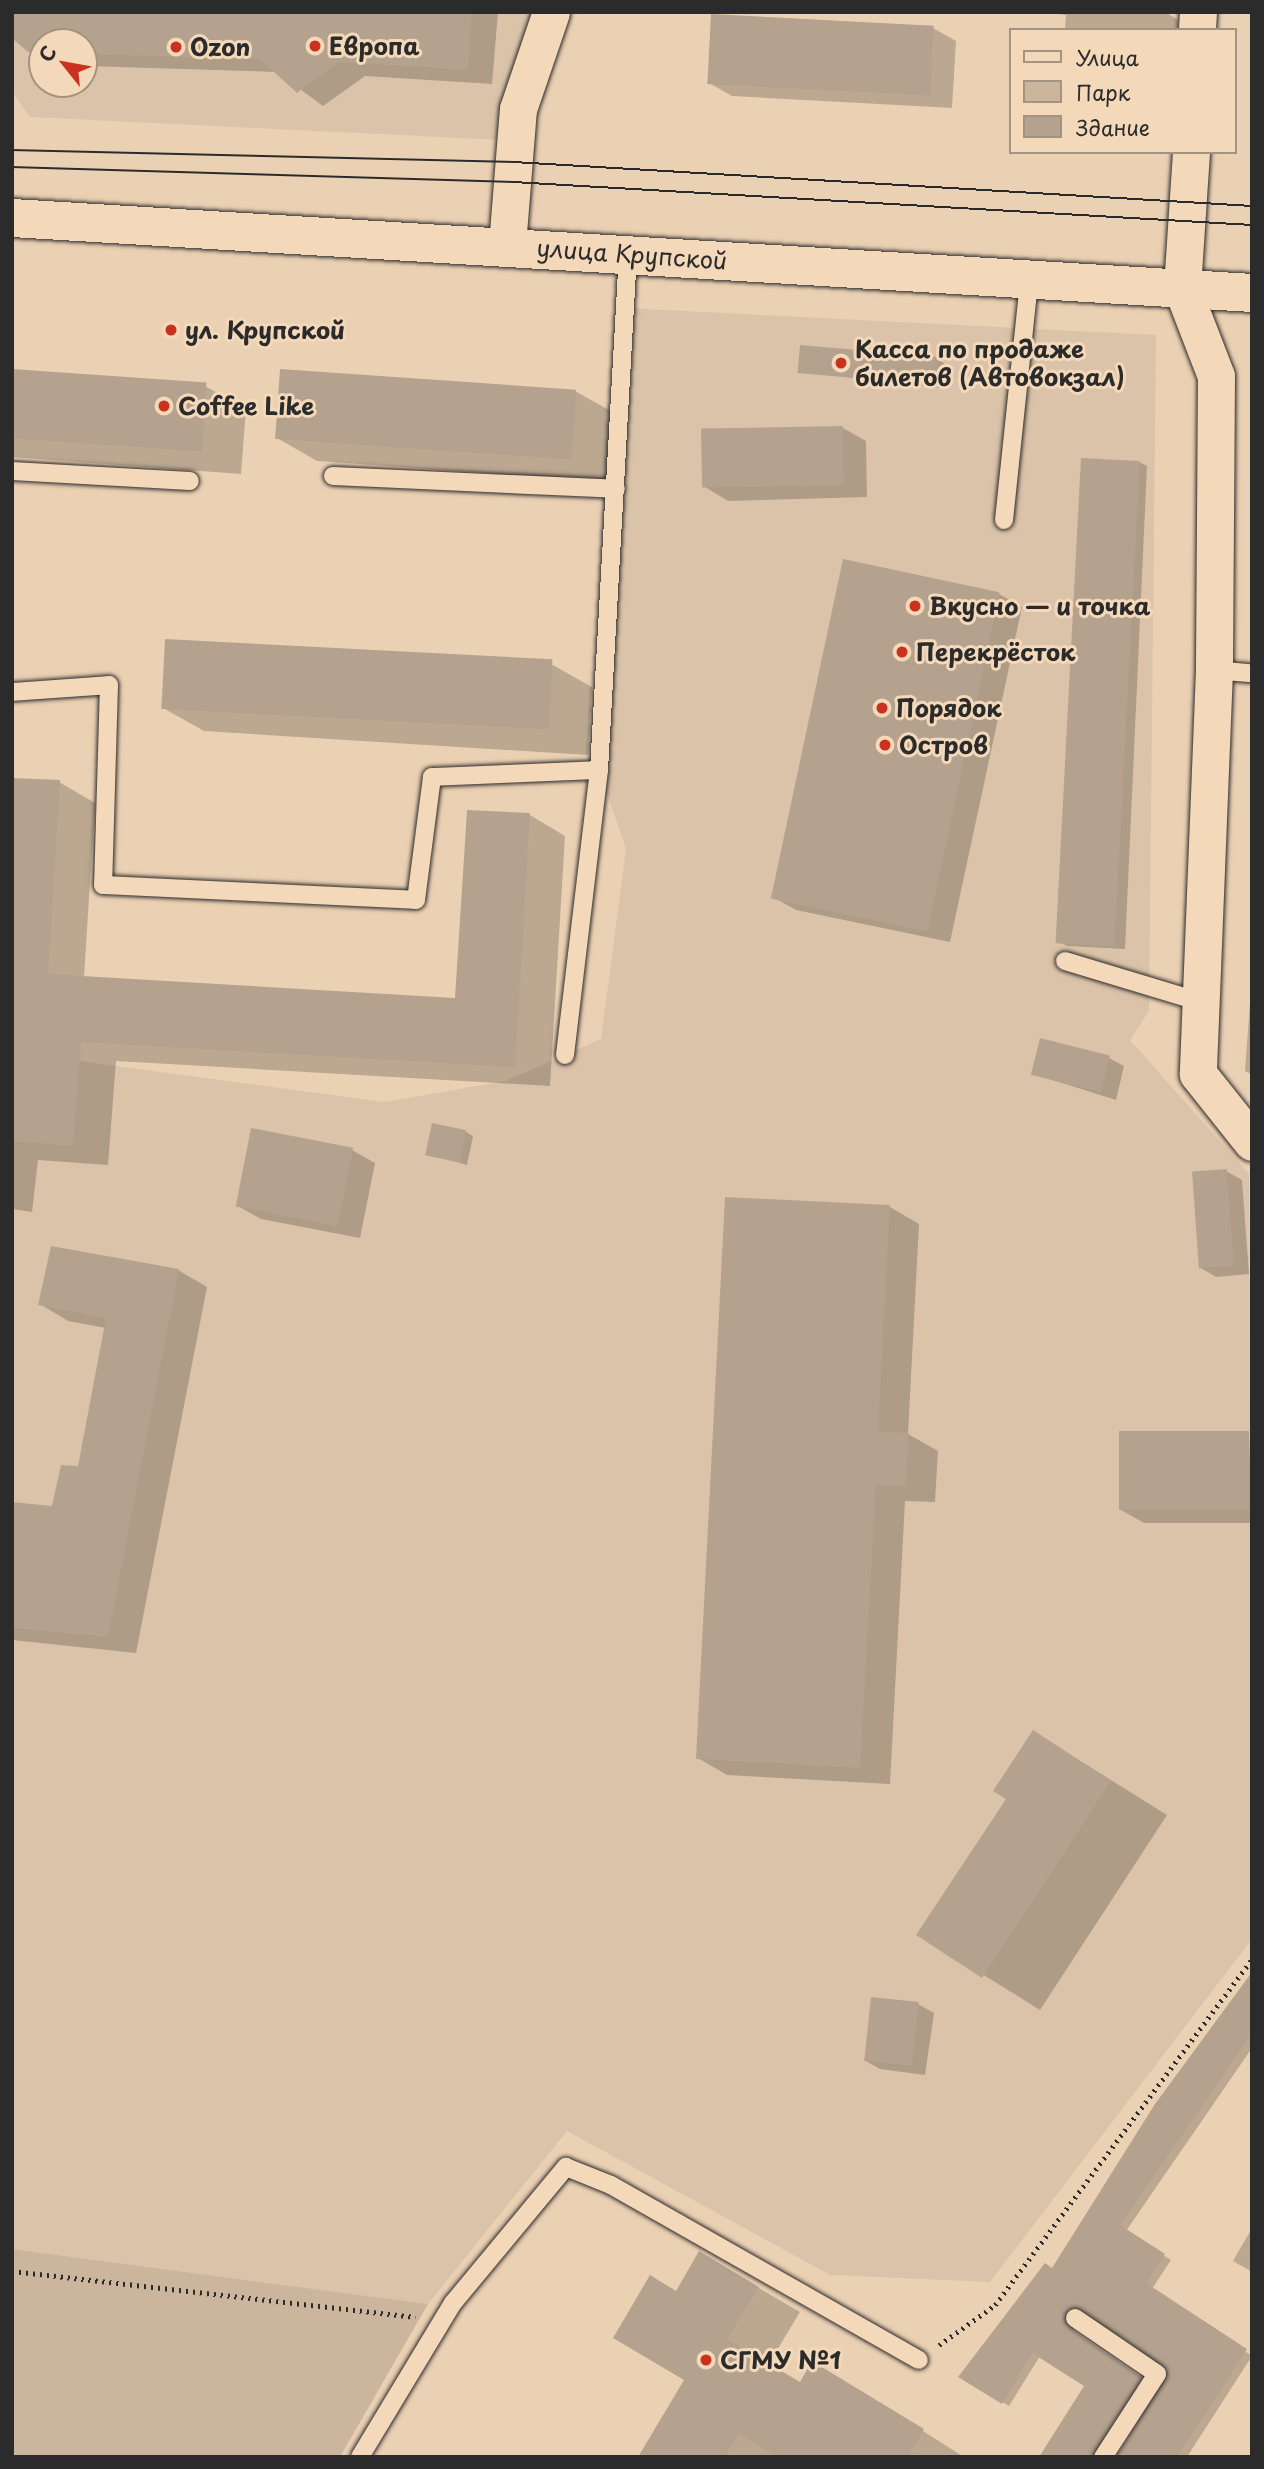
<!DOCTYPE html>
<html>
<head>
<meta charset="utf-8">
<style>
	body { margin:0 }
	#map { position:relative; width:1264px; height:2469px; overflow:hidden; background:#ebd1b4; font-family:"Playpen Sans",sans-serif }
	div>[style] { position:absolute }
	.built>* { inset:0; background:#dbc3a9 }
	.green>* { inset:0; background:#cbb69d }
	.shadow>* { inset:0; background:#0003 }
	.building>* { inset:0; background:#b5a28e; transform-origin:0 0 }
	.path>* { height:4.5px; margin-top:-2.25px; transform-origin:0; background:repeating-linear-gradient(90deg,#2b2b2b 0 2px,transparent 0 7px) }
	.roads { filter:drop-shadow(0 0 2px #2b2b2b) drop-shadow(0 0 2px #2b2b2b) }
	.lane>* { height:18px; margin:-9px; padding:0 9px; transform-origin:9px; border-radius:9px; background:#f3d8ba }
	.street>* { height:37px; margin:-18.5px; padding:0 18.5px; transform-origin:18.5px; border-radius:18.5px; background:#f3d8ba }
	.primary>* { height:38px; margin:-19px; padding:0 19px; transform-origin:19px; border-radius:19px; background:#f3d8ba }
	.tram>* { height:2px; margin:-1px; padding:0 1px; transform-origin:1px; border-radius:1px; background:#2b2b2b }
	.dots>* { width:19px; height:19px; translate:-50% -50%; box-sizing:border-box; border:4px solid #f3d8ba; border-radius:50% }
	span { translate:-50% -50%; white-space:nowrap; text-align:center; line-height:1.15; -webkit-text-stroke:6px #f3d8ba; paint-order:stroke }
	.poi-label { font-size:24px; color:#2b2b2b; font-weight:700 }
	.left { translate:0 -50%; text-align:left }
	.street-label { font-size:24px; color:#2b2b2b }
	.frame { position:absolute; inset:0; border:14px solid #2b2b2b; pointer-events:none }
	.legend { position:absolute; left:1009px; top:28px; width:228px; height:126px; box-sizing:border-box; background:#f3d8ba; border:2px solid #a39381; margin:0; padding:9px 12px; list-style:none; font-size:21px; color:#2b2b2b }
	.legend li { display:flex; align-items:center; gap:14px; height:35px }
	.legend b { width:35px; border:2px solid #a39381 }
	.north { position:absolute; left:28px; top:28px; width:70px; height:70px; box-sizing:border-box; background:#f3d8ba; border:2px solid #a39381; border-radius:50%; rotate:301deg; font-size:19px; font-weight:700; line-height:28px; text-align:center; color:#2b2b2b }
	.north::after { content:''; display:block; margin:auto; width:24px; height:32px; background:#c8321e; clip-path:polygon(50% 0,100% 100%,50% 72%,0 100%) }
</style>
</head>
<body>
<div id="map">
	<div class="built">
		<div style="clip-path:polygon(evenodd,12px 12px,540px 12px,502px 140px,30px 117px,12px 91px,12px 12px,42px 42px,84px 42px,84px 84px,42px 84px,42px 42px)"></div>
		<div style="clip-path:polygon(625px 308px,1156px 335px,1149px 1011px,1130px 1040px,1249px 1174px,1252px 1939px,990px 2282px,830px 2275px,567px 2131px,428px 2304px,12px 2249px,12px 1052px,384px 1102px,506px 1081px,601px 1039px,626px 849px,599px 770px)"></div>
	</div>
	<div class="green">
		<div style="clip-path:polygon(12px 2249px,428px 2304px,340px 2457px,12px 2457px)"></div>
	</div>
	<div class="shadow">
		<div style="clip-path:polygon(12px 12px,498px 12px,492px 84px,365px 76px,323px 106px,277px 72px,84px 66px,84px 42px,42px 42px,42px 58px,29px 50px)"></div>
		<div style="clip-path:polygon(1040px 12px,1165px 12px,1178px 20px,1178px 30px,1065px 30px,1066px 15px)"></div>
		<div style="clip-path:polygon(933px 28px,956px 41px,952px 108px,732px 96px,709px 83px)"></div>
		<div style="clip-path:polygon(936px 359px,944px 363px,941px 388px,801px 372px)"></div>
		<div style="clip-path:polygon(12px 371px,205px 386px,246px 409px,241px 474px,12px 457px)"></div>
		<div style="clip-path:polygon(575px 391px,616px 414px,611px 482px,317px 461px,277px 438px)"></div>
		<div style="clip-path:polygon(843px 428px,866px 441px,867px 497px,728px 501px,705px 487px)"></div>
		<div style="clip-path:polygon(1139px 462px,1147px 466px,1125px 949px,1067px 946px,1060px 942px)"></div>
		<div style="clip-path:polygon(844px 561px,999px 594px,1022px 607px,950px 942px,796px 910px,773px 897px)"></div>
		<div style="clip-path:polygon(551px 664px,592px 687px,588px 755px,204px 731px,163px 708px)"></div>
		<div style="clip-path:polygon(12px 779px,59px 782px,95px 803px,84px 977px,457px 999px,530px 815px,565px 836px,550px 1086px,116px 1061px,108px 1165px,38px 1160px,32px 1212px,12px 1209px)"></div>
		<div style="clip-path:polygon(1252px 974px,1252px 1075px,1245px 1071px)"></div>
		<div style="clip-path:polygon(1109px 1058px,1124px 1066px,1116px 1100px,1034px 1074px)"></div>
		<div style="clip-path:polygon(466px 1132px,473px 1136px,467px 1165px,428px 1154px)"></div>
		<div style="clip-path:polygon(352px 1150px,375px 1163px,360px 1238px,261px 1219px,238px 1206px)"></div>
		<div style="clip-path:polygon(1226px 1171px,1242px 1180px,1249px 1274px,1216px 1277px,1201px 1268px)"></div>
		<div style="clip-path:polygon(890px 1207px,919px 1224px,908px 1434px,938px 1451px,935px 1502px,905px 1501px,890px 1784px,727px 1775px,698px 1758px)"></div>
		<div style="clip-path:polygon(178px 1270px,207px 1287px,136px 1653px,12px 1640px,12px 1504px,53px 1507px,80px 1468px,106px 1328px,68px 1321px,40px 1304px)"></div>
		<div style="clip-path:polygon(1249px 1433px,1252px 1523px,1144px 1523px,1121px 1510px)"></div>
		<div style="clip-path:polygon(1034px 1732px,1167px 1815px,1040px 2010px,919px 1935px,1008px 1798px)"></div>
		<div style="clip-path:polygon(1252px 1975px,1252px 2048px,1126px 2231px,1171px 2260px,1152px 2289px,1252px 2356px,1187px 2457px,1116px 2457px,1170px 2369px,1078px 2310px,1070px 2321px,1075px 2333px,1147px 2382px,1100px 2457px,1041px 2457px,1086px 2385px,1040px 2356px,1009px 2406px,961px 2377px,1053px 2270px)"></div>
		<div style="clip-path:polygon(918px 2004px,934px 2013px,925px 2075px,880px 2069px,864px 2060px)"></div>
		<div style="clip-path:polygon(1252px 2228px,1252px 2272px,1233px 2261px)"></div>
		<div style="clip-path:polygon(700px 2254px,800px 2312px,768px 2365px,801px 2384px,855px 2388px,964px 2457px,640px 2457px,686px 2379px,677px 2293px)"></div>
	</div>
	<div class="building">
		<div style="clip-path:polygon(12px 12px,472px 12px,468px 70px,339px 62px,297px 93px,260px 59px,84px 54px,84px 42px,42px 42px,42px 52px,28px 52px,12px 38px)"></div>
		<div style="left:711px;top:14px;width:223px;height:70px;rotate:3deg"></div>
		<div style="left:800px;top:345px;width:138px;height:28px;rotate:5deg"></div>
		<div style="left:12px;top:369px;width:195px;height:69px;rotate:4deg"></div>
		<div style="left:280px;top:369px;width:297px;height:70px;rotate:4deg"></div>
		<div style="left:843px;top:426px;width:59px;height:142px;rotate:89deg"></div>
		<div style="left:1081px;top:458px;width:59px;height:486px;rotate:3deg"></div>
		<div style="left:843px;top:559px;width:160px;height:347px;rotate:12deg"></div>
		<div style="left:165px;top:639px;width:388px;height:70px;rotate:3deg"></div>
		<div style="clip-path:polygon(12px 778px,60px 780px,48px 974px,455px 998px,467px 810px,530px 813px,515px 1067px,81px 1042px,73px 1146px,12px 1141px)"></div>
		<div style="left:1040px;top:1038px;width:72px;height:38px;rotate:14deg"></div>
		<div style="left:432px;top:1123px;width:35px;height:33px;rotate:12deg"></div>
		<div style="left:251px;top:1128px;width:104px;height:80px;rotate:11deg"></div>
		<div style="left:1227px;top:1169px;width:97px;height:35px;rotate:86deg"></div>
		<div style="clip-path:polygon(725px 1197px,890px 1205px,878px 1431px,909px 1433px,906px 1486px,876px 1485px,860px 1768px,696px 1759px)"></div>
		<div style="clip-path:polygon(51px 1246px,179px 1269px,108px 1637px,12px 1628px,12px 1502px,52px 1506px,61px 1465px,78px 1466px,106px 1318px,38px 1305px)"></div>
		<div style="left:1249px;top:1431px;width:79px;height:130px;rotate:90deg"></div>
		<div style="clip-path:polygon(1033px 1730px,1111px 1781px,982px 1978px,916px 1935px,1006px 1799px,993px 1791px)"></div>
		<div style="clip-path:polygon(1252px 1972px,1252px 2033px,1120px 2225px,1165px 2254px,1146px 2283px,1247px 2349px,1177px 2457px,1117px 2457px,1167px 2370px,1081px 2309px,1069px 2308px,1064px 2316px,1068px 2327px,1141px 2377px,1092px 2457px,1039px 2457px,1084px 2386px,1032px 2353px,1002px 2404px,958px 2377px,1045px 2263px,1052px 2268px,1155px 2104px)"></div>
		<div style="left:871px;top:1997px;width:48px;height:64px;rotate:6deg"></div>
		<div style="clip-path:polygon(699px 2251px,759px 2287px,727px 2339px,800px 2382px,812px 2361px,924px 2429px,908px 2457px,777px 2457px,739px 2433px,725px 2457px,638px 2457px,684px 2380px,613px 2338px,650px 2275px,676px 2291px)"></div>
	</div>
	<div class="path">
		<div style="left:12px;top:2271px;width:406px;rotate:6.5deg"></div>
		<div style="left:939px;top:2345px;width:69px;rotate:-35.5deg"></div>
		<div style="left:995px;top:2305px;width:431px;rotate:-53.4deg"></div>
	</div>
	<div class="roads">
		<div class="lane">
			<div style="left:12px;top:471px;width:178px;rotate:3.2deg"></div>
			<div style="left:333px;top:476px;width:283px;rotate:2.6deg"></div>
			<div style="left:1004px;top:520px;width:240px;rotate:-84deg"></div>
			<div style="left:1214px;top:670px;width:38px;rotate:5deg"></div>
			<div style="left:12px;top:692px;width:97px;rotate:-4.1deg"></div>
			<div style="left:109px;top:685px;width:200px;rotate:91.7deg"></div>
			<div style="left:103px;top:885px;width:313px;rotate:2.7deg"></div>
			<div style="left:416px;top:900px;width:124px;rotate:-82.6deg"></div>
			<div style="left:432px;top:777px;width:167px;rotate:-2.4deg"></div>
			<div style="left:599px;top:770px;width:518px;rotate:-86.79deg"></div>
			<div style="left:1065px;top:961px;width:142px;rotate:16.8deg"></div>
			<div style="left:565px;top:1055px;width:287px;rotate:-83.2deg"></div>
			<div style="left:1075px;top:2318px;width:99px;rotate:34.3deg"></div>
			<div style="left:1157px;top:2374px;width:99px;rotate:123deg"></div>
			<div style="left:360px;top:2457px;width:180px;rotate:-58.9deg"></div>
			<div style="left:453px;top:2303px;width:177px;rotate:-50.3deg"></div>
			<div style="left:566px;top:2167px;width:48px;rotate:21.8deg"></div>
			<div style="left:611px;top:2185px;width:354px;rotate:29.6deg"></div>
		</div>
		<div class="street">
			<div style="left:1197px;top:30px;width:18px;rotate:-87deg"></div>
			<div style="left:1191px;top:152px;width:136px;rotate:93.8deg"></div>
			<div style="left:1182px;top:288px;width:94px;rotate:68.9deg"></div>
			<div style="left:1216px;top:376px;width:294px;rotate:90.4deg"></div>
			<div style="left:1214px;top:670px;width:404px;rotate:92.3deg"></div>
			<div style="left:1198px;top:1074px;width:87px;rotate:51.5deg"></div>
			<div style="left:507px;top:245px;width:136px;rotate:-85.4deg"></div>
			<div style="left:518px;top:109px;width:102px;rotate:-71.2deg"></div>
		</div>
		<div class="primary">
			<div style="left:12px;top:218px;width:1242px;rotate:3.46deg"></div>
		</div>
	</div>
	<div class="tram">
		<div style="left:12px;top:150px;width:502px;rotate:1.37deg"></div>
		<div style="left:514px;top:162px;width:739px;rotate:3.41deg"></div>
		<div style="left:12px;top:167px;width:501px;rotate:1.71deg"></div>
		<div style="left:513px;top:182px;width:740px;rotate:3.33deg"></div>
	</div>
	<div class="dots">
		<div style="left:315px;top:46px;background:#c8321e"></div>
		<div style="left:176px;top:47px;background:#c8321e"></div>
		<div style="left:171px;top:330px;background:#c8321e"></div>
		<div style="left:841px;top:363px;background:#c8321e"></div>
		<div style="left:164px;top:406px;background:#c8321e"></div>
		<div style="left:915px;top:606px;background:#c8321e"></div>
		<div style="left:902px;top:652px;background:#c8321e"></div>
		<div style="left:882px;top:708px;background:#c8321e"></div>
		<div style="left:885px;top:745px;background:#c8321e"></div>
		<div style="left:706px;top:2360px;background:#c8321e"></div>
	</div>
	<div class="poi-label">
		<span class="left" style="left:329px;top:46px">Европа</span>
		<span class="left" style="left:190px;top:47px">Ozon</span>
		<span class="left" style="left:185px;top:330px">ул. Крупской</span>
		<span class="left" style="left:855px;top:363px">Касса по продаже<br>билетов (Автовокзал)</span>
		<span class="left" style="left:178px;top:406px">Coffee Like</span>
		<span class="left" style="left:929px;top:606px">Вкусно — и точка</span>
		<span class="left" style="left:916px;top:652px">Перекрёсток</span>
		<span class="left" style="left:896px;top:708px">Порядок</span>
		<span class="left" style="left:899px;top:745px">Остров</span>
		<span class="left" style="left:720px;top:2360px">СГМУ №1</span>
	</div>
	<div class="street-label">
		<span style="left:632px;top:254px;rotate:4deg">улица Крупской</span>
	</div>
	<div class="frame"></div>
	<ul class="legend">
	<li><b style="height:9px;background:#f3d8ba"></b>Улица</li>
	<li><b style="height:19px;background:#cbb69d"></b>Парк</li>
	<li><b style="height:19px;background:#b5a28e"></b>Здание</li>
	</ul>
	<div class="north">С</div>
</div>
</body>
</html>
